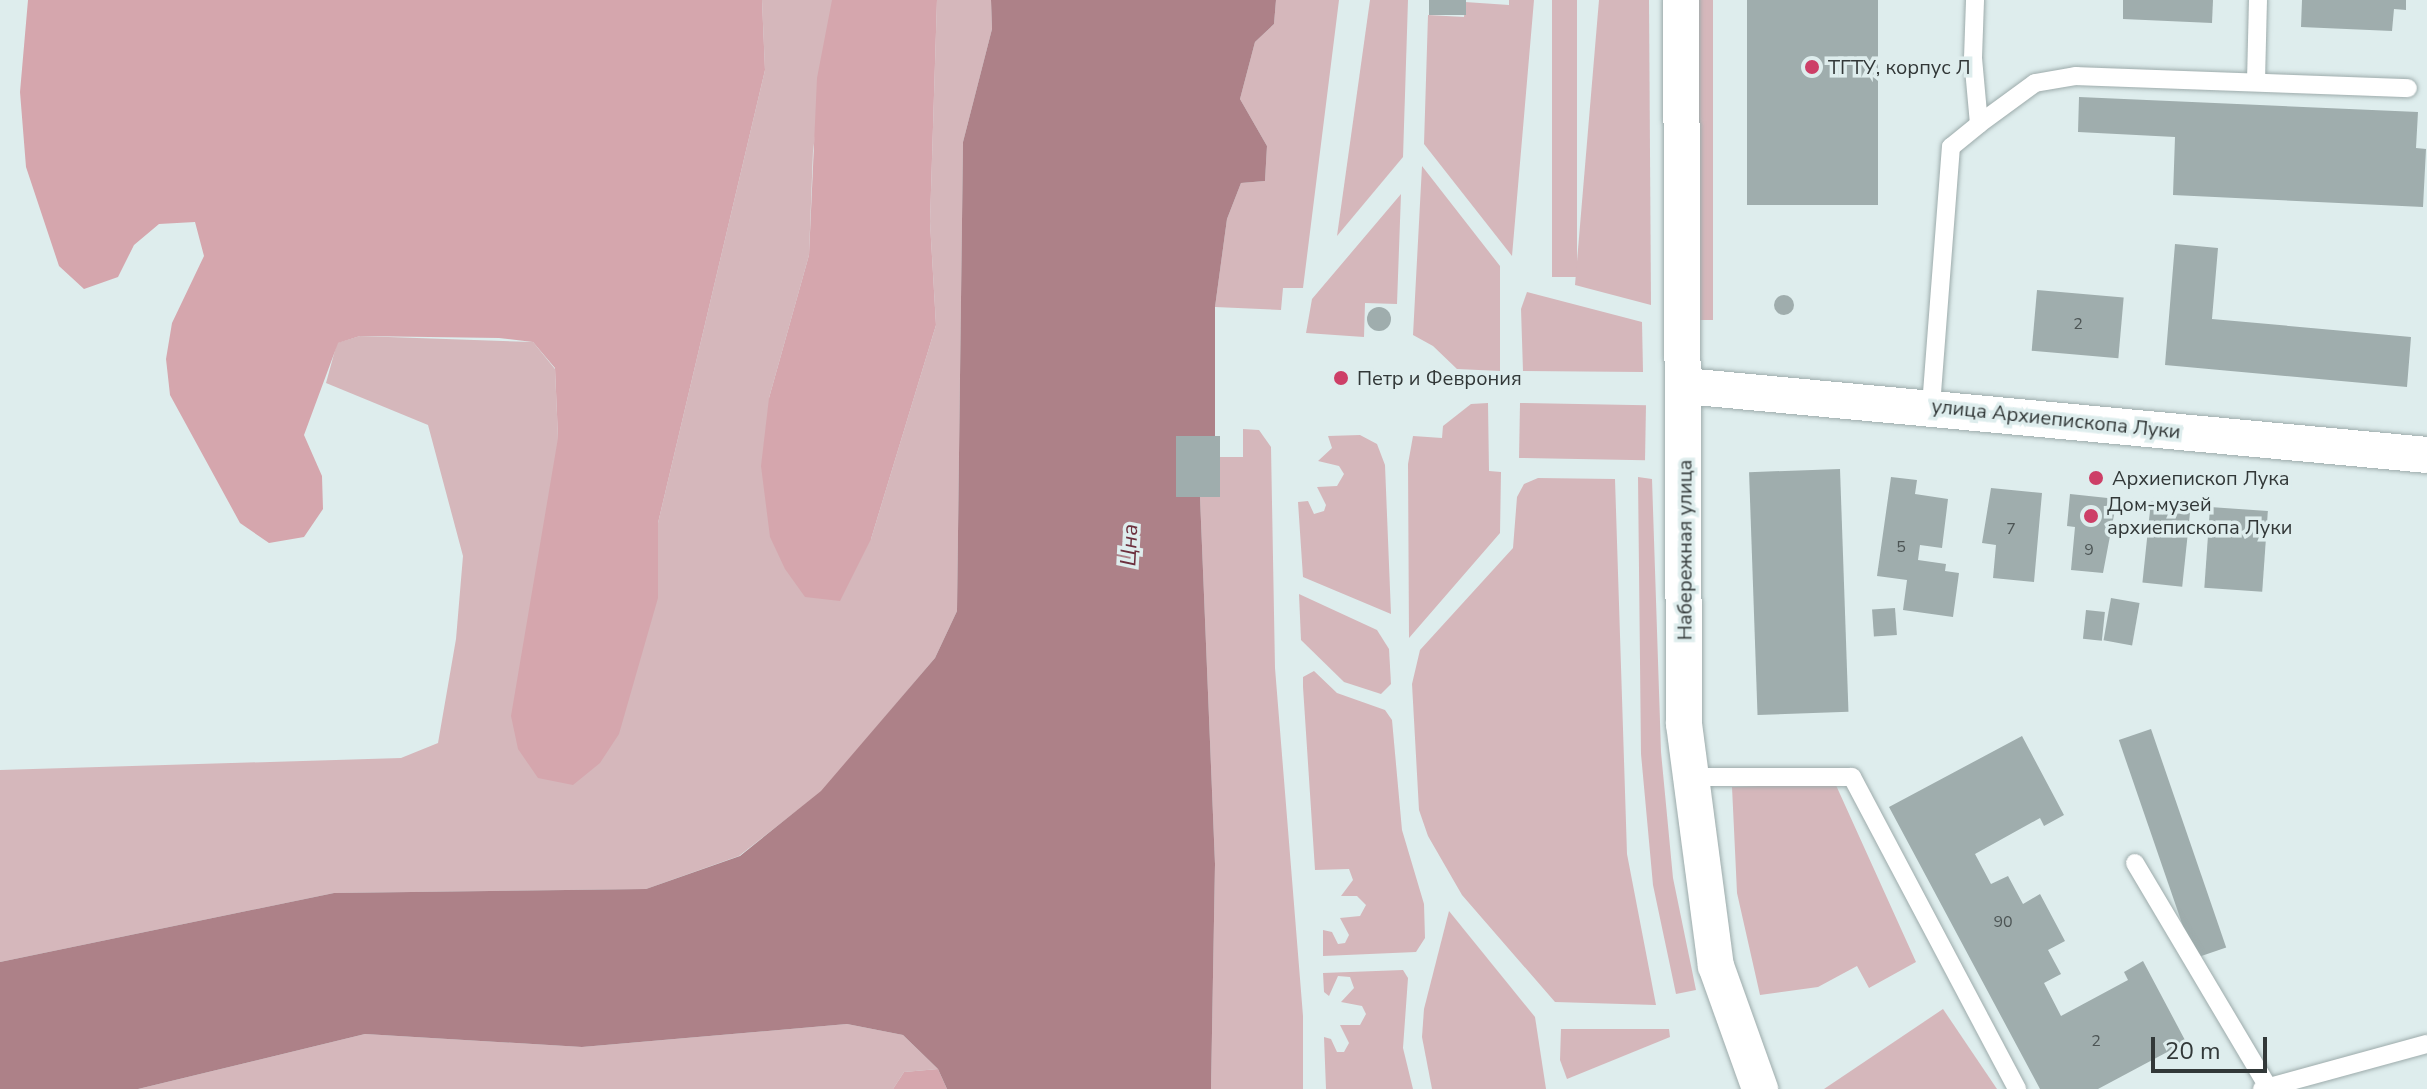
<!DOCTYPE html>
<html>
<head>
<meta charset="utf-8">
<style>
	body { margin:0 }
	#map { position:relative; width:2427px; height:1089px; overflow:hidden; background:#deeded; font-family:"Nunito Sans",sans-serif }
	div>[style] { position:absolute }
	.green>* { inset:0; background:#d5b7bb; transform-origin:0 0 }
	.forest>* { inset:0; background:#d5a6ad }
	.water>* { inset:0; background:#ad8188 }
	.building>* { inset:0; background:#9fadad; transform-origin:0 0 }
	.round { border-radius:50% }
	.roads { filter:drop-shadow(0 0 2px #9dabab) drop-shadow(0 0 2px #9dabab) }
	.lane>* { height:18px; margin:-9px; padding:0 9px; transform-origin:9px; border-radius:9px; background:#fff }
	.street>* { height:36px; margin:-18px; padding:0 18px; transform-origin:18px; border-radius:18px; background:#fff }
	.dots>* { width:22px; height:22px; translate:-50% -50%; box-sizing:border-box; border:4px solid #deeded; border-radius:50% }
	span { translate:-50% -50%; white-space:nowrap; text-align:center; line-height:1.15; -webkit-text-stroke:7px #deeded; paint-order:stroke }
	.number-label { font-size:16px; color:#4d5555 }
	.number-label span { -webkit-text-stroke-width:0 }
	.poi-label { font-size:20px; color:#323838 }
	.left { translate:0 -50%; text-align:left }
	.street-label { font-size:20px; color:#323838 }
	.water-label { font-size:22px; color:#6c303e; font-style:italic }
	.scale { position:absolute; left:2151px; top:1037px; width:116px; height:36px; box-sizing:border-box; border:4px solid #323838; border-top:0; padding-left:10px; font-size:24px; line-height:28px; white-space:nowrap; color:#323838; -webkit-text-stroke:6px #deeded; paint-order:stroke }
</style>
</head>
<body>
<div id="map">
	<div class="green">
		<div style="clip-path:polygon(762px 0,832px 0,832px 9px,813px 151px,809px 255px,769px 398px,871px 539px,936px 325px,930px 222px,937px 0,991px 0,992px 29px,963px 142px,957px 611px,935px 658px,822px 791px,739px 856px,646px 889px,334px 893px,0 962px,0 770px,401px 758px,438px 743px,456px 639px,463px 556px,428px 425px,326px 383px,337px 343px,360px 336px,533px 342px,555px 369px,558px 438px,658px 598px,658px 523px,765px 70px)"></div>
		<div style="clip-path:polygon(1276px 0,1339px 0,1303px 288px,1283px 288px,1281px 310px,1215px 307px,1227px 219px,1241px 183px,1265px 181px,1267px 146px,1240px 99px,1255px 42px,1274px 24px)"></div>
		<div style="clip-path:polygon(1370px 0,1408px 0,1403px 157px,1337px 236px)"></div>
		<div style="clip-path:polygon(1509px 0,1534px 0,1512px 256px,1424px 144px,1428px 15px,1464px 17px,1465px 2px,1509px 5px)"></div>
		<div style="left:1552px;top:0;width:25px;height:277px"></div>
		<div style="clip-path:polygon(1599px 0,1649px 0,1651px 305px,1575px 285px)"></div>
		<div style="left:1695px;top:0;width:18px;height:320px"></div>
		<div style="clip-path:polygon(1422px 166px,1500px 266px,1500px 371px,1457px 369px,1433px 346px,1413px 335px)"></div>
		<div style="clip-path:polygon(1401px 194px,1397px 304px,1365px 303px,1364px 337px,1306px 333px,1312px 299px)"></div>
		<div style="clip-path:polygon(1527px 292px,1642px 322px,1643px 372px,1523px 371px,1521px 309px)"></div>
		<div style="clip-path:polygon(1488px 403px,1489px 471px,1501px 472px,1500px 533px,1409px 638px,1408px 464px,1413px 436px,1442px 438px,1443px 426px,1471px 404px)"></div>
		<div style="left:1520px;top:403px;width:126px;height:55px;rotate:1deg"></div>
		<div style="clip-path:polygon(1243px 429px,1259px 430px,1271px 447px,1275px 668px,1303px 1016px,1303px 1089px,1211px 1089px,1215px 864px,1200px 497px,1220px 496px,1220px 457px,1243px 457px)"></div>
		<div style="clip-path:polygon(1360px 435px,1377px 444px,1385px 465px,1391px 614px,1303px 577px,1298px 502px,1308px 501px,1314px 514px,1324px 511px,1326px 505px,1317px 487px,1337px 486px,1344px 474px,1339px 466px,1318px 461px,1332px 448px,1328px 436px)"></div>
		<div style="clip-path:polygon(1638px 477px,1652px 479px,1661px 752px,1673px 878px,1696px 990px,1676px 994px,1653px 885px,1641px 754px)"></div>
		<div style="clip-path:polygon(1538px 478px,1615px 479px,1627px 854px,1656px 1005px,1555px 1002px,1462px 895px,1428px 836px,1419px 810px,1412px 684px,1420px 650px,1513px 548px,1517px 497px,1524px 484px)"></div>
		<div style="clip-path:polygon(1299px 594px,1377px 630px,1389px 649px,1391px 684px,1381px 694px,1344px 682px,1301px 640px)"></div>
		<div style="clip-path:polygon(1314px 671px,1337px 693px,1385px 710px,1392px 720px,1402px 830px,1424px 904px,1425px 938px,1416px 952px,1323px 956px,1323px 930px,1332px 932px,1338px 944px,1345px 943px,1349px 935px,1340px 918px,1360px 916px,1366px 905px,1357px 896px,1341px 896px,1353px 880px,1349px 869px,1315px 870px,1303px 687px,1303px 677px)"></div>
		<div style="clip-path:polygon(1835px 783px,1916px 962px,1869px 988px,1857px 966px,1818px 987px,1760px 995px,1737px 893px,1732px 787px)"></div>
		<div style="clip-path:polygon(1449px 911px,1535px 1017px,1546px 1089px,1432px 1089px,1422px 1037px,1424px 1009px)"></div>
		<div style="clip-path:polygon(1403px 970px,1408px 978px,1403px 1048px,1413px 1089px,1326px 1089px,1324px 1037px,1331px 1039px,1337px 1052px,1344px 1052px,1349px 1043px,1340px 1025px,1360px 1025px,1366px 1014px,1362px 1006px,1341px 1002px,1354px 988px,1350px 977px,1338px 976px,1329px 996px,1324px 992px,1323px 973px)"></div>
		<div style="clip-path:polygon(1943px 1009px,1997px 1089px,1824px 1089px)"></div>
		<div style="clip-path:polygon(847px 1024px,903px 1035px,938px 1069px,904px 1072px,893px 1089px,138px 1089px,365px 1034px,582px 1047px)"></div>
		<div style="clip-path:polygon(1561px 1029px,1669px 1029px,1670px 1037px,1567px 1079px,1560px 1060px)"></div>
	</div>
	<div class="forest">
		<div style="clip-path:polygon(28px 0,762px 0,765px 70px,658px 523px,658px 598px,619px 734px,600px 763px,573px 785px,538px 778px,518px 749px,511px 716px,558px 438px,555px 368px,533px 342px,499px 338px,360px 336px,338px 343px,304px 435px,322px 476px,323px 509px,304px 537px,269px 543px,240px 523px,170px 395px,166px 359px,172px 323px,204px 256px,195px 222px,159px 224px,134px 245px,118px 277px,84px 289px,59px 266px,26px 167px,20px 92px)"></div>
		<div style="clip-path:polygon(832px 0,937px 0,930px 222px,936px 325px,871px 539px,840px 601px,805px 597px,785px 569px,770px 537px,761px 466px,769px 398px,809px 255px,817px 78px)"></div>
		<div style="clip-path:polygon(938px 1069px,947px 1089px,893px 1089px,904px 1072px)"></div>
	</div>
	<div class="water">
		<div style="clip-path:polygon(991px 0,1276px 0,1274px 24px,1255px 42px,1240px 99px,1267px 146px,1265px 181px,1241px 183px,1227px 219px,1215px 307px,1215px 437px,1176px 438px,1179px 497px,1200px 497px,1215px 864px,1211px 1089px,947px 1089px,938px 1069px,903px 1035px,847px 1024px,582px 1047px,365px 1034px,138px 1089px,0 1089px,0 962px,334px 893px,646px 889px,740px 856px,821px 791px,935px 658px,957px 611px,963px 142px,992px 29px)"></div>
	</div>
	<div class="building">
		<div style="left:1429px;top:0;width:37px;height:15px"></div>
		<div style="left:1747px;top:0;width:131px;height:205px"></div>
		<div style="clip-path:polygon(2123px 0,2213px 0,2212px 23px,2123px 19px)"></div>
		<div style="clip-path:polygon(2302px 0,2406px 0,2406px 10px,2394px 9px,2392px 31px,2301px 27px)"></div>
		<div style="clip-path:polygon(2079px 97px,2418px 112px,2416px 148px,2426px 149px,2423px 207px,2173px 195px,2175px 137px,2078px 132px)"></div>
		<div style="clip-path:polygon(2175px 244px,2218px 248px,2212px 319px,2411px 337px,2407px 387px,2165px 365px)"></div>
		<div style="left:2037px;top:290px;width:87px;height:61px;rotate:5deg"></div>
		<div class="round" style="left:1774px;top:295px;width:20px;height:20px"></div>
		<div class="round" style="left:1367px;top:307px;width:24px;height:24px"></div>
		<div style="left:1220px;top:436px;width:61px;height:44px;rotate:90deg"></div>
		<div style="left:1840px;top:469px;width:243px;height:91px;rotate:88deg"></div>
		<div style="clip-path:polygon(1891px 477px,1917px 480px,1915px 494px,1948px 499px,1942px 548px,1920px 545px,1918px 560px,1946px 564px,1945px 571px,1959px 573px,1953px 617px,1903px 610px,1907px 580px,1877px 576px)"></div>
		<div style="clip-path:polygon(1991px 488px,2042px 493px,2034px 582px,1993px 578px,1996px 545px,1982px 543px)"></div>
		<div style="clip-path:polygon(2070px 494px,2117px 499px,2103px 573px,2071px 570px,2075px 527px,2067px 526px)"></div>
		<div style="left:2151px;top:501px;width:40px;height:82px;rotate:6deg"></div>
		<div style="left:2210px;top:507px;width:58px;height:81px;rotate:4deg"></div>
		<div style="left:2111px;top:598px;width:29px;height:43px;rotate:10deg"></div>
		<div style="left:1895px;top:608px;width:27px;height:23px;rotate:86deg"></div>
		<div style="left:2086px;top:610px;width:19px;height:29px;rotate:6deg"></div>
		<div style="left:2151px;top:729px;width:231px;height:34px;rotate:71deg"></div>
		<div style="clip-path:polygon(2022px 736px,2064px 815px,2044px 826px,2040px 818px,1975px 854px,1991px 884px,2008px 876px,2023px 904px,2040px 894px,2065px 941px,2048px 950px,2061px 974px,2044px 983px,2061px 1016px,2128px 980px,2124px 972px,2143px 961px,2186px 1042px,2098px 1089px,2040px 1089px,1889px 807px)"></div>
	</div>
	<div class="roads">
		<div class="lane">
			<div style="left:2256px;top:81px;width:81px;rotate:-88.6deg"></div>
			<div style="left:1979px;top:124px;width:69px;rotate:-36.2deg"></div>
			<div style="left:2035px;top:83px;width:42px;rotate:-9.7deg"></div>
			<div style="left:2076px;top:76px;width:332px;rotate:2.1deg"></div>
			<div style="left:1931px;top:406px;width:260px;rotate:-85.6deg"></div>
			<div style="left:1951px;top:147px;width:36px;rotate:-39deg"></div>
			<div style="left:1979px;top:124px;width:66px;rotate:-95.2deg"></div>
			<div style="left:1973px;top:58px;width:58px;rotate:-88deg"></div>
			<div style="left:1689px;top:777px;width:163px"></div>
			<div style="left:1852px;top:777px;width:353px;rotate:62.1deg"></div>
			<div style="left:2135px;top:863px;width:261px;rotate:59.3deg"></div>
			<div style="left:2262px;top:1089px;width:171px;rotate:-15.3deg"></div>
		</div>
		<div class="street">
			<div style="left:1681px;top:0;width:724px;rotate:89.76deg"></div>
			<div style="left:1684px;top:724px;width:244px;rotate:82.5deg"></div>
			<div style="left:1716px;top:966px;width:131px;rotate:70.3deg"></div>
			<div style="left:1685px;top:386px;width:745px;rotate:5.31deg"></div>
		</div>
	</div>
	<div class="dots">
		<div style="left:1812px;top:67px;background:#cd3f67"></div>
		<div style="left:1341px;top:378px;background:#cd3f67"></div>
		<div style="left:2096px;top:478px;background:#cd3f67"></div>
		<div style="left:2091px;top:516px;background:#cd3f67"></div>
	</div>
	<div class="number-label">
		<span style="left:2078px;top:324px">2</span>
		<span style="left:2011px;top:529px">7</span>
		<span style="left:1901px;top:547px">5</span>
		<span style="left:2089px;top:550px">9</span>
		<span style="left:2003px;top:922px">90</span>
		<span style="left:2096px;top:1041px">2</span>
	</div>
	<div class="poi-label">
		<span class="left" style="left:1828px;top:67px">ТГТУ, корпус Л</span>
		<span class="left" style="left:1357px;top:378px">Петр и Феврония</span>
		<span class="left" style="left:2112px;top:478px">Архиепископ Лука</span>
		<span class="left" style="left:2107px;top:516px">Дом-музей<br>архиепископа Луки</span>
	</div>
	<div class="street-label">
		<span style="left:2056px;top:419px;rotate:6deg">улица Архиепископа Луки</span>
		<span style="left:1685px;top:550px;rotate:-90deg">Набережная улица</span>
	</div>
	<div class="water-label">
		<span style="left:1130px;top:545px;rotate:-87deg">Цна</span>
	</div>
	<div class="scale">20 m</div>
</div>
</body>
</html>
